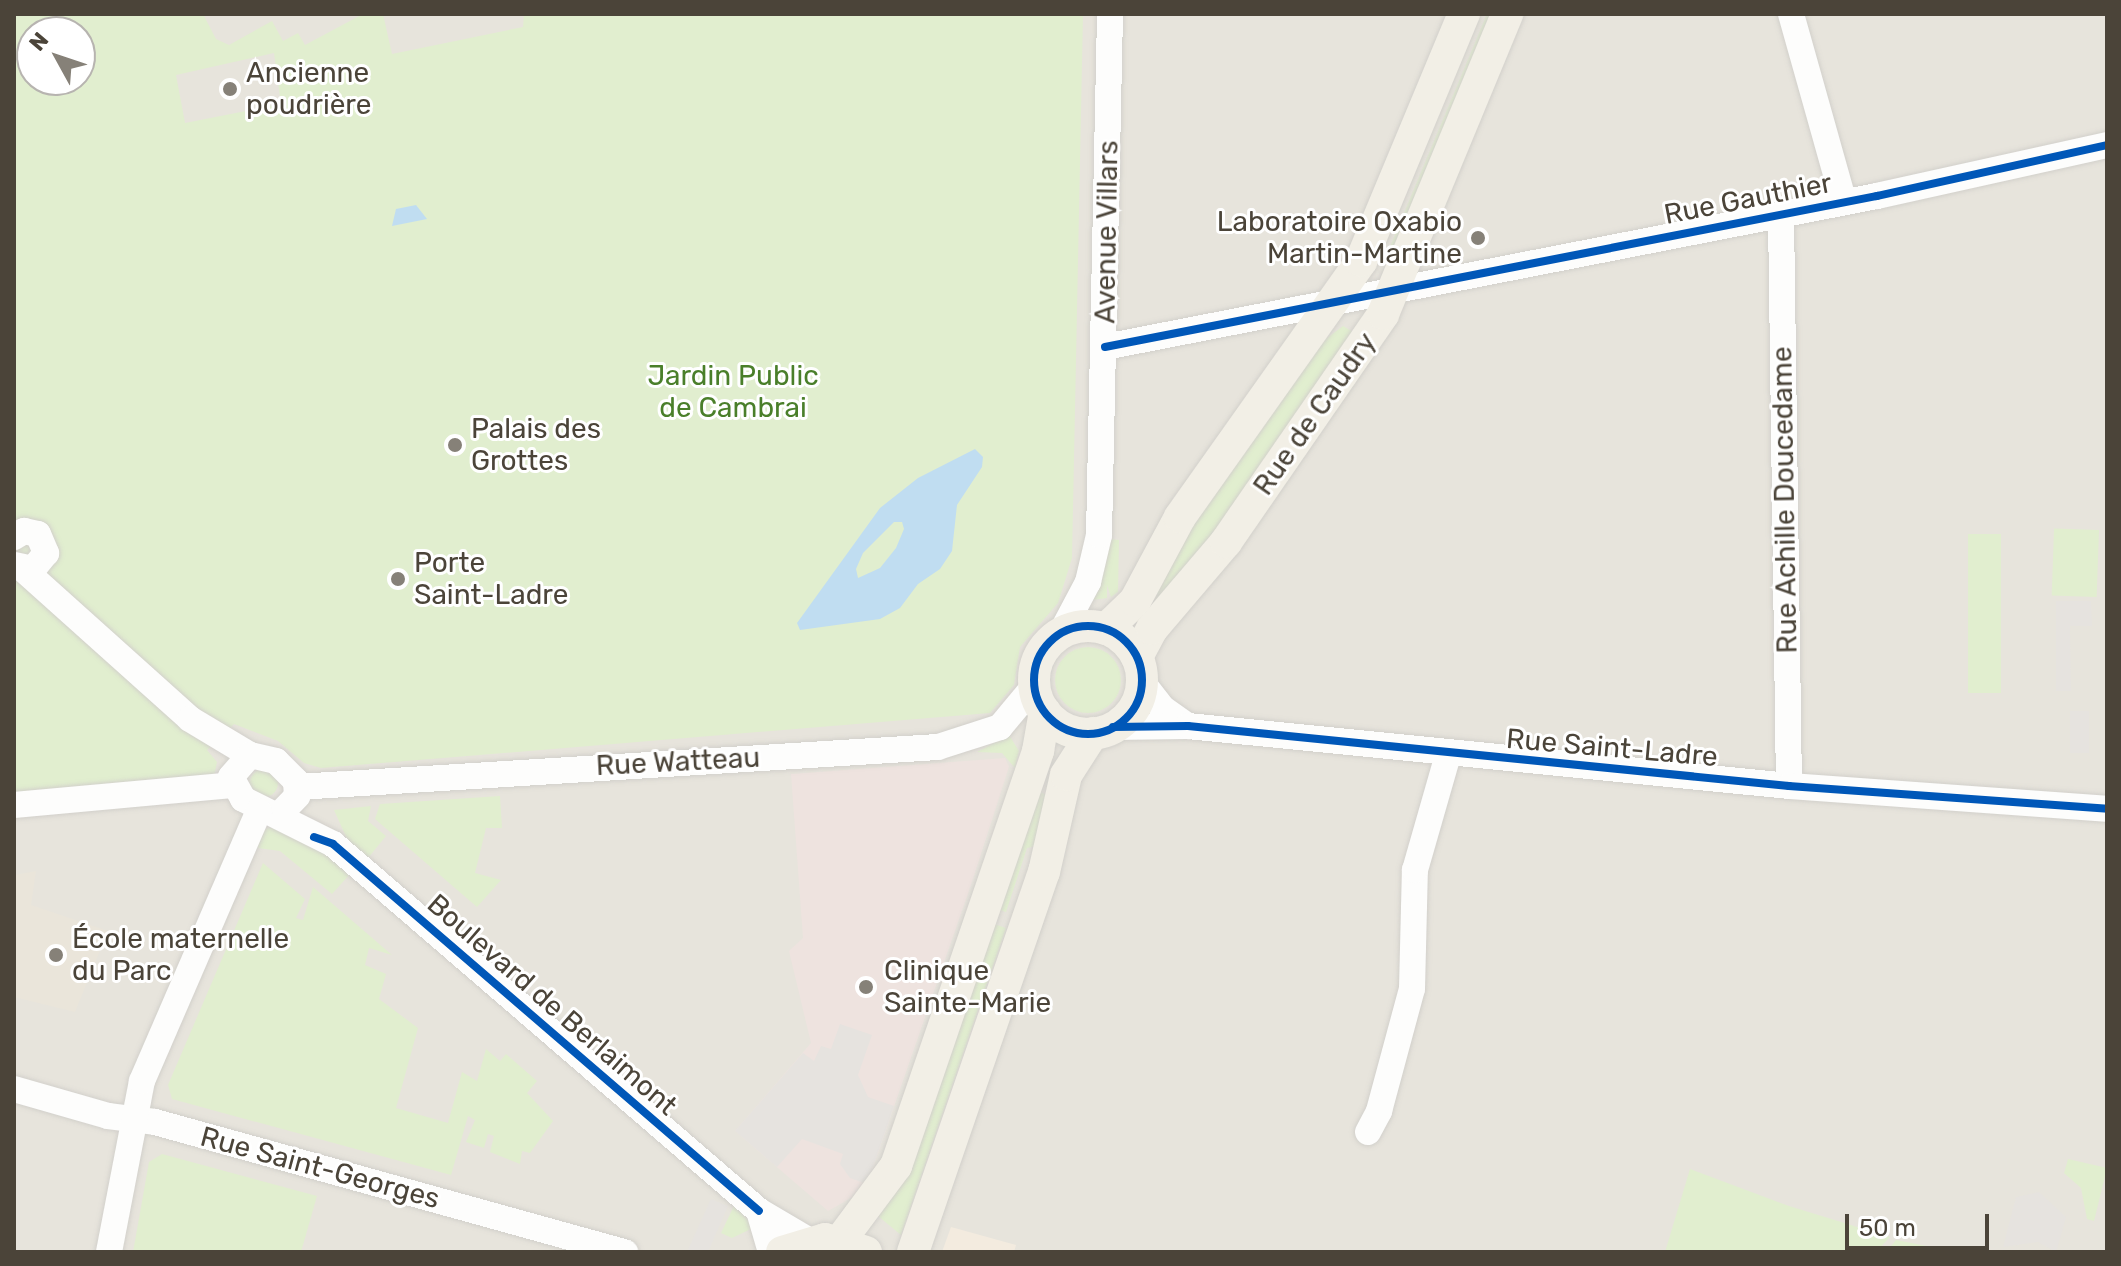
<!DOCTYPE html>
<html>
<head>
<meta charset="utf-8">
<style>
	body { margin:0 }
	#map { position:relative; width:2121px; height:1266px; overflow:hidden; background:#f4f2ee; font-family:Rubik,sans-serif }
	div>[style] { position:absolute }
	.residential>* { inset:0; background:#e7e4dc }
	.commercial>* { inset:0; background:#f3ebdf }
	.education>* { inset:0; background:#eae5da }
	.medical>* { inset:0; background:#eee3df }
	.green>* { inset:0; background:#e1eecf; transform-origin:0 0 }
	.round { border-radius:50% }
	.parking>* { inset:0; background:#e6e3df; transform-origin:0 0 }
	.water>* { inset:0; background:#c0ddf1 }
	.roads { filter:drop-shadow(0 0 2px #d2d0cb) drop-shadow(0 0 2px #d2d0cb) }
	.minor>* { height:26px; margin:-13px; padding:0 13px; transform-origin:13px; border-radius:13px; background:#fdfdfc }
	.major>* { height:32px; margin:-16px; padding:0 16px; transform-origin:16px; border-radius:16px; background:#f2efe6 }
	.major>.ring { margin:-16px; padding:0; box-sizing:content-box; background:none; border:32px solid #f2efe6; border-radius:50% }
	.cycleway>* { height:8px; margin:-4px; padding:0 4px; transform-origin:4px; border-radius:4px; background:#0057b8 }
	.cycleway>.ring { margin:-4px; padding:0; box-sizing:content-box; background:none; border:8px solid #0057b8; border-radius:50% }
	.dots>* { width:22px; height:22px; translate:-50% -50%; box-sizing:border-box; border:4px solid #fff; border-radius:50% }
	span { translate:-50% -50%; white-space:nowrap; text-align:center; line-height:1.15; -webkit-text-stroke:6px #fff; paint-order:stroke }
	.poi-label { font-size:28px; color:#4b4439 }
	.left { translate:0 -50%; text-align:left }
	.right { translate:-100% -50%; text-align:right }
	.street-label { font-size:28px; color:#4b4439 }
	.park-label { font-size:28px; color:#4a7f2a }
	.frame { position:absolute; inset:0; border:16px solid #4b4439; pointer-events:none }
	.north { position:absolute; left:16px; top:16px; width:80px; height:80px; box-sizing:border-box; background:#fff; border:2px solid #b7b4b0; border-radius:50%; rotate:310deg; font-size:22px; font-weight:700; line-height:32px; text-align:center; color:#4b4439 }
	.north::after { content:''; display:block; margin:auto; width:28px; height:36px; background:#868178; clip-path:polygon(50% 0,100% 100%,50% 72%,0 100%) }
	.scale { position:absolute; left:1845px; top:1214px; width:144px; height:36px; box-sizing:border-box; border:4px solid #4b4439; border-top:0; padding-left:10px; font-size:24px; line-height:28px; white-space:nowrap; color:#4b4439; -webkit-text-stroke:6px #fff; paint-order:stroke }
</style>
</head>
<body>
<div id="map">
	<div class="residential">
		<div style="clip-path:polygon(evenodd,14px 14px,2107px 14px,2107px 1252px,14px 1252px,14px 14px,32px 32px,80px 32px,80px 80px,32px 80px,32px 32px)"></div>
	</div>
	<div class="commercial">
		<div style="clip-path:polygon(951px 1227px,1016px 1245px,1014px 1252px,942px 1252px)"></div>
	</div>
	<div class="education">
		<div style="clip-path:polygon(36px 871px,31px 905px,108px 931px,75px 1012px,14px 997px,14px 875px)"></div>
	</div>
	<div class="medical">
		<div style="clip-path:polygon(1005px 758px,1009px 767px,971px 885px,865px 1190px,828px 1211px,735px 1131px,811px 1043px,789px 951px,803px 938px,791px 774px)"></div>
	</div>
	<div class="green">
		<div style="clip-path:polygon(evenodd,14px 14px,203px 14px,216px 39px,229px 45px,272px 21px,283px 41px,298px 33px,305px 45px,363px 14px,383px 14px,392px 54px,523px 27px,524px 14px,1083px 14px,1072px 558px,1058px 603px,1020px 647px,1014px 685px,990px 713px,321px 768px,304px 763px,278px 741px,234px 724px,207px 750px,217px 762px,214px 777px,14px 793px,14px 14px,32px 32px,80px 32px,80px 80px,32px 80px,32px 32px,14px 14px,274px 53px,281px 104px,185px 123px,176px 75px,274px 53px)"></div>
		<div style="clip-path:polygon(1487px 14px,1495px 14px,1398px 253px,1387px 254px)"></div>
		<div style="clip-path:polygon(1343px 326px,1355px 333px,1217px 537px,1163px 600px,1140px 614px,1176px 546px,1323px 341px)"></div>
		<div style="left:2099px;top:530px;width:67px;height:45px;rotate:92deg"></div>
		<div style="left:1968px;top:534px;width:33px;height:159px"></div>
		<div style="clip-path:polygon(1109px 539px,1119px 540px,1118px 592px,1111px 597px,1107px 585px,1107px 598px,1092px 600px)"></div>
		<div class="round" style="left:1055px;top:647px;width:66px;height:66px"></div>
		<div style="clip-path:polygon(1009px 735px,1019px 751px,1015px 768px,1002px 753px,977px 752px)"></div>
		<div class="round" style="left:250px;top:769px;width:28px;height:28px"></div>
		<div style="clip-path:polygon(1036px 791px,1051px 796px,1041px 845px,1027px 848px,1006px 912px,996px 909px)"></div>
		<div style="clip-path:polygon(500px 796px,502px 828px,486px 828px,475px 873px,501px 880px,477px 907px,375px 819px,380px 804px)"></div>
		<div style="clip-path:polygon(371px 806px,368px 821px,386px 836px,368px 858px,348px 841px,334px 810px)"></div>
		<div style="clip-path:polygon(275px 825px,295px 827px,350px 874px,332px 894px,280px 851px,258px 848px,254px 844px,262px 831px)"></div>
		<div style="clip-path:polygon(263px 863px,305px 899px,296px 918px,303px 920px,313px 887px,392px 955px,369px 948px,365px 965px,386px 974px,379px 999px,418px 1028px,396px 1108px,448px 1123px,462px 1072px,477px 1081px,486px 1049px,500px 1061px,506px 1054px,537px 1081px,527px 1093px,553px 1121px,530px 1153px,522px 1151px,520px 1164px,490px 1152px,494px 1136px,488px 1134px,484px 1148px,466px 1142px,475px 1120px,468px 1116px,451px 1175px,172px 1099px,168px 1085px)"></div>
		<div style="clip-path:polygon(991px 923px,1006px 928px,901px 1235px,878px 1216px)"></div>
		<div style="clip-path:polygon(162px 1154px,317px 1196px,301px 1252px,133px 1252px,149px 1162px)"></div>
		<div style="clip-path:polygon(2068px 1159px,2107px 1168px,2094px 1221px,2087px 1219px,2081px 1188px,2064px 1173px)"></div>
		<div style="clip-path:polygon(1690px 1169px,1789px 1206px,1890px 1237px,1876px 1252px,1665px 1252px)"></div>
		<div style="clip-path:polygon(734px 1206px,755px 1227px,732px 1238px,721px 1233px)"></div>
		<div style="clip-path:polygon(1896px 1240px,1957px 1252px,1886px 1252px)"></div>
	</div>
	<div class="parking">
		<div style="clip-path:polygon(2056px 601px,2091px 601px,2092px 626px,2070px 626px,2071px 691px,2056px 691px)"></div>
		<div style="left:2070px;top:711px;width:19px;height:42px"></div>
		<div style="clip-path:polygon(840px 1024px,872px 1035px,858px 1075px,868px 1097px,894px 1106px,867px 1184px,850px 1178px,840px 1164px,843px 1154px,802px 1139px,777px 1167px,735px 1131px,803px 1053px,814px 1061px,821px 1046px,831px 1049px)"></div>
		<div style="clip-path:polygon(2039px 1192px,2066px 1217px,2056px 1252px,2038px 1242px,2003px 1247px,2016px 1197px)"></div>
		<div style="clip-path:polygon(711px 1199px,728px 1206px,708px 1252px,687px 1252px)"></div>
	</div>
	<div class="water">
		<div style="clip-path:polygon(416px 205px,427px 219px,392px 226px,396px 209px)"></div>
		<div style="clip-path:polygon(evenodd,975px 449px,983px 457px,982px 467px,957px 505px,952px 551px,940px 569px,918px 584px,900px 608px,880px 619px,800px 630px,797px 623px,880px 508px,918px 478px,975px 449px,894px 522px,902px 522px,904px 529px,896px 548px,880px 568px,858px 578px,856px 569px,863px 553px,894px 522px)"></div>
	</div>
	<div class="roads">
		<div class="minor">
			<div style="left:1791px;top:14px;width:195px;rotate:74.3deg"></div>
			<div style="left:1781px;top:215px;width:571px;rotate:89.2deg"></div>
			<div style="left:1105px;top:347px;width:787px;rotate:-11.07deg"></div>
			<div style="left:1877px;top:196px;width:236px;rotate:-12.5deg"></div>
			<div style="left:14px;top:537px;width:12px;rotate:-31deg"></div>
			<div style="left:24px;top:531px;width:14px;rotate:12deg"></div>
			<div style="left:38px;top:534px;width:21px;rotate:67deg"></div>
			<div style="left:46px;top:553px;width:21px;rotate:129deg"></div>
			<div style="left:33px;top:569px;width:19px;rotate:-168deg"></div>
			<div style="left:24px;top:570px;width:223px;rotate:41.9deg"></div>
			<div style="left:190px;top:719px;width:70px;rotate:31deg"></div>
			<div style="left:1061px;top:633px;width:58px;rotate:-62.1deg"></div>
			<div style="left:1088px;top:582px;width:48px;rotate:-76.8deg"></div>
			<div style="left:1099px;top:535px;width:521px;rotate:-88.79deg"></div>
			<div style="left:1142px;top:682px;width:33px;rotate:52deg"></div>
			<div style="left:1162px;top:708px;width:32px;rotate:35deg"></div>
			<div style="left:1113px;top:727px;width:75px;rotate:-0.8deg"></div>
			<div style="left:1188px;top:726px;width:604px;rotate:5.7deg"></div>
			<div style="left:1789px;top:786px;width:319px;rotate:4.1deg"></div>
			<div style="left:298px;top:787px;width:641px;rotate:-3.58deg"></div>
			<div style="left:938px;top:747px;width:65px;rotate:-17.9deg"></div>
			<div style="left:1000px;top:727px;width:55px;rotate:-50.2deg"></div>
			<div style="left:14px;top:805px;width:219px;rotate:-5.2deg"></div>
			<div style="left:278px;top:816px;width:28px;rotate:-46deg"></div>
			<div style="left:297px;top:796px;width:15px;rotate:-94deg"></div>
			<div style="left:296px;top:781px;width:28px;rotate:-135deg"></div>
			<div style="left:276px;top:761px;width:27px;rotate:-167deg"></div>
			<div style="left:250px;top:755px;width:29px;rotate:131deg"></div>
			<div style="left:231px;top:777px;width:25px;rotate:61deg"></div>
			<div style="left:243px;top:799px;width:101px;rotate:26.6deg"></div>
			<div style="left:333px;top:844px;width:562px;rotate:40.74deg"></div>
			<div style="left:759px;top:1211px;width:59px;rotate:30.5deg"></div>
			<div style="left:14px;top:1089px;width:98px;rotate:16deg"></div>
			<div style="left:108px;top:1116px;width:47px;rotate:7.3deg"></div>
			<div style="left:155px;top:1122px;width:488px;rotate:15.5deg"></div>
			<div style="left:1368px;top:1132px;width:24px;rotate:-62deg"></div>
			<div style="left:1379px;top:1111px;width:126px;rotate:-74.9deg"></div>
			<div style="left:1412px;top:989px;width:119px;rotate:-88.6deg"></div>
			<div style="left:1415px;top:870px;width:120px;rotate:-74deg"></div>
			<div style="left:759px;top:1211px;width:43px;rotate:73.7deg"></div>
			<div style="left:109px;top:1252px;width:174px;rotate:-79.1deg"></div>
			<div style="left:142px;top:1081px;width:294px;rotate:-66.6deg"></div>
		</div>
		<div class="major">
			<div class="ring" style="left:1034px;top:626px;width:76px;height:76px"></div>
			<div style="left:1106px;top:629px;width:40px;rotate:-44deg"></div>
			<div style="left:1135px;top:601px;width:95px;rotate:-61.8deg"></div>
			<div style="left:1180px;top:517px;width:314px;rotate:-54.7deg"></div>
			<div style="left:1361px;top:261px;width:268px;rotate:-67.4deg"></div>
			<div style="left:1137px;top:657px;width:32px;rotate:-62deg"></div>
			<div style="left:1152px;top:629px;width:114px;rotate:-49.6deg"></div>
			<div style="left:1226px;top:542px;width:277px;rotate:-55.4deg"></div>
			<div style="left:1383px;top:314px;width:325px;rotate:-67.5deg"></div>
			<div style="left:840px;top:1241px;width:94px;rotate:-53.3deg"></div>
			<div style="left:896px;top:1166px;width:439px;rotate:-71.1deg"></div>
			<div style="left:1038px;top:751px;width:40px;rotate:-80deg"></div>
			<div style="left:782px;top:1252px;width:45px;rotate:-16.8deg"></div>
			<div style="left:825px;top:1239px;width:43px;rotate:17.6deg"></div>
			<div style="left:913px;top:1252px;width:402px;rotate:-71deg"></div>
			<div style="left:1044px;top:872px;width:99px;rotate:-77.2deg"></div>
			<div style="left:1066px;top:775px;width:50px;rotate:-57.3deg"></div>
		</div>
	</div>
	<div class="cycleway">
		<div style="left:1105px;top:347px;width:787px;rotate:-11.07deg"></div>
		<div style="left:1877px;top:196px;width:236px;rotate:-12.5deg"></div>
		<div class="ring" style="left:1034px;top:626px;width:100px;height:100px"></div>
		<div style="left:1113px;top:727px;width:75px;rotate:-0.8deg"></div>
		<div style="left:1188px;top:726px;width:604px;rotate:5.7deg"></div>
		<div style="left:1789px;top:786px;width:319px;rotate:4.1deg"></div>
		<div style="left:314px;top:837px;width:20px;rotate:20deg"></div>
		<div style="left:333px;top:844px;width:562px;rotate:40.74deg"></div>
	</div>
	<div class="dots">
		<div style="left:230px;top:89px;background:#868178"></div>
		<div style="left:1478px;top:238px;background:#868178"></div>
		<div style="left:455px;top:445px;background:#868178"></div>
		<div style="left:398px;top:579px;background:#868178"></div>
		<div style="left:56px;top:955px;background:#868178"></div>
		<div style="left:866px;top:987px;background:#868178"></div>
	</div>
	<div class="poi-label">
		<span class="left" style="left:246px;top:89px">Ancienne<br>poudrière</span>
		<span class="right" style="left:1462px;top:238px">Laboratoire Oxabio<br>Martin-Martine</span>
		<span class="left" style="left:471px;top:445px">Palais des<br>Grottes</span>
		<span class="left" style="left:414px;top:579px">Porte<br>Saint-Ladre</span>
		<span class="left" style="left:72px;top:955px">École maternelle<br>du Parc</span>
		<span class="left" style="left:884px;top:987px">Clinique<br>Sainte-Marie</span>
	</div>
	<div class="street-label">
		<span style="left:1748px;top:199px;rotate:-11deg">Rue Gauthier</span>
		<span style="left:1107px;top:232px;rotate:-89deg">Avenue Villars</span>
		<span style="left:1315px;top:414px;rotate:-55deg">Rue de Caudry</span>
		<span style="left:1785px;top:500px;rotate:-91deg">Rue Achille Doucedame</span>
		<span style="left:1612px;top:748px;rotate:5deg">Rue Saint-Ladre</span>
		<span style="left:678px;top:762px;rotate:-3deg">Rue Watteau</span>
		<span style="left:552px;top:1005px;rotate:41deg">Boulevard de Berlaimont</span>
		<span style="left:320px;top:1168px;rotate:15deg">Rue Saint-Georges</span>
	</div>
	<div class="park-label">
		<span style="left:733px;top:392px">Jardin Public<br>de Cambrai</span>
	</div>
	<div class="frame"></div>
	<div class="north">N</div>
	<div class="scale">50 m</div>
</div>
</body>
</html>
